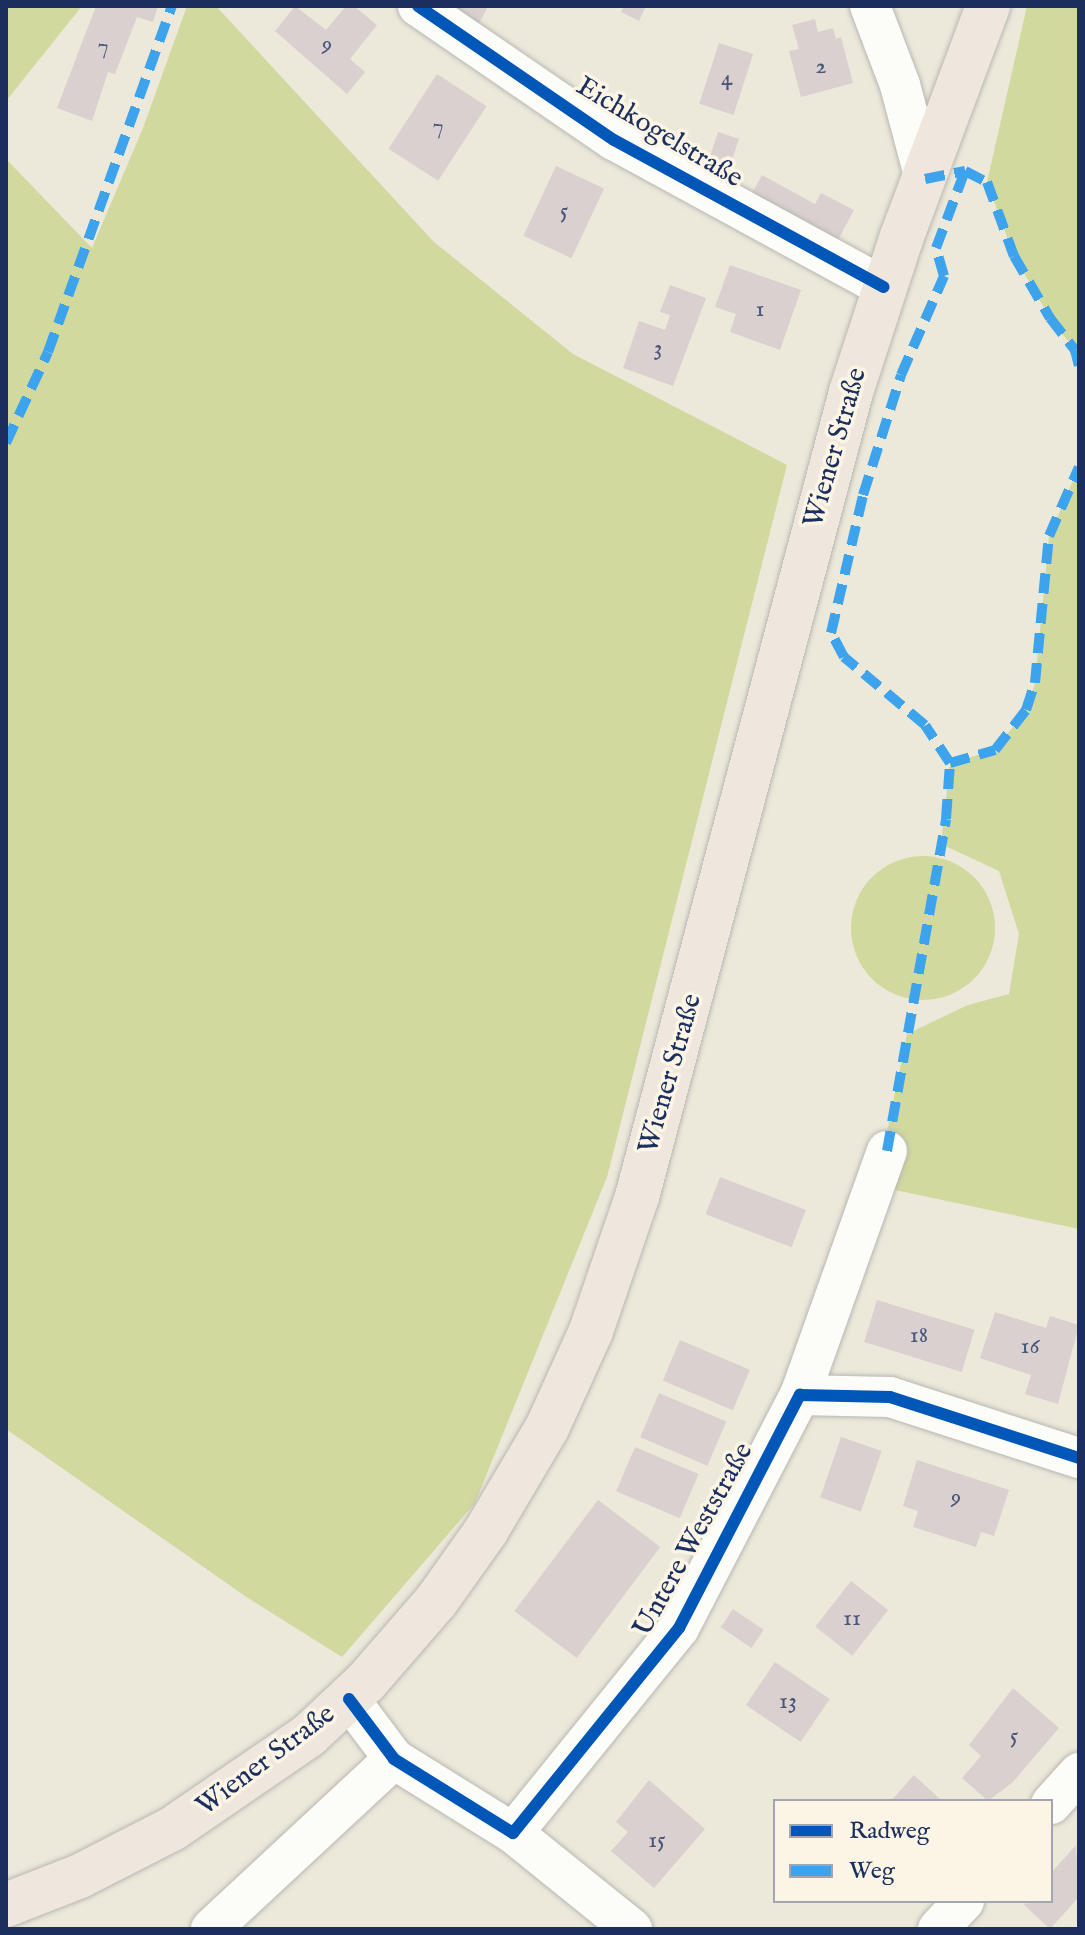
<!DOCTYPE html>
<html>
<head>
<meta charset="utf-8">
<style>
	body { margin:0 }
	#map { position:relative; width:1085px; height:1935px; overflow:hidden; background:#ece8da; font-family:"IM FELL English",serif }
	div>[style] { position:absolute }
	.green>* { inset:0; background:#d1d99f }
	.round { border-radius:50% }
	.building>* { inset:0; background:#dad0d0; transform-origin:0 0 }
	.roads { filter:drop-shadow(0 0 2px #b8b7b3) drop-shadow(0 0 2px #b8b7b3) }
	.minor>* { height:40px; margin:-20px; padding:0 20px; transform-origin:20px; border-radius:20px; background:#fcfcf9 }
	.major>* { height:44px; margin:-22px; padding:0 22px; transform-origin:22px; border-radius:22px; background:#efe6de }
	.quiet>* { height:10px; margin-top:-5px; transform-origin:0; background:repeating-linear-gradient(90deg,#3da3ed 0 20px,transparent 0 30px) }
	.cycleway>* { height:12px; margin:-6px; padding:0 6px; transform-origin:6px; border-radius:6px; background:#0057b8 }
	span { translate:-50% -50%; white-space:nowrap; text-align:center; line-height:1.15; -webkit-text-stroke:7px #fcf5e5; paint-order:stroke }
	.number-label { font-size:24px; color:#4b577a }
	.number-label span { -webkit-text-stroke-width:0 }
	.street-label { font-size:28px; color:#1b2f5e }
	.frame { position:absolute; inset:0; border:8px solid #1b2f5e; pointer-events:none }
	.legend { position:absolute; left:773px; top:1799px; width:280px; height:104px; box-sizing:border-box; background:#fcf5e5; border:2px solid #a2a6af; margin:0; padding:10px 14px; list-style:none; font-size:24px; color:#1b2f5e }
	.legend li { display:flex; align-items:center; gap:16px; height:40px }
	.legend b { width:40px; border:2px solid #a2a6af }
</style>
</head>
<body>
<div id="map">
	<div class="green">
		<div style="clip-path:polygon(6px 6px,82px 6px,6px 101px)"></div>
		<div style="clip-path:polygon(187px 6px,216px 6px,434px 242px,573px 354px,787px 465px,607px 1177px,475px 1503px,342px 1657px,248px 1598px,6px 1429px,6px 159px,92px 248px,143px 128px)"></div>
		<div style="clip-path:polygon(1027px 6px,1079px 6px,1079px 366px,1075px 350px,1050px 318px,1014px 256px,987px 182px)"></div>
		<div style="clip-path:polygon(1079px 467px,1079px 1229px,876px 1186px,907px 1034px,968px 1005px,1009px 994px,1019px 934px,999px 871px,941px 844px,950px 763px,995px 750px,1026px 710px,1035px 683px,1049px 536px)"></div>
		<div class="round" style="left:851px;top:856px;width:144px;height:144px"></div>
	</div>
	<div class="building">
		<div style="clip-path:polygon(96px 6px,158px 6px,153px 22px,137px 17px,115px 74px,108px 72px,92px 121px,57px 108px)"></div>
		<div style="clip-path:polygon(295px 6px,326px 30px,346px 6px,354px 6px,377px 25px,350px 59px,365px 72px,347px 94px,275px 31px)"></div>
		<div style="clip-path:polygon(443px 6px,488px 6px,476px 30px)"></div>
		<div style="clip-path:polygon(624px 6px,646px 6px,639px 21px,621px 12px)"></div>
		<div style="clip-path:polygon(815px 19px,818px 32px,833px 28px,836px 39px,841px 37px,853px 83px,801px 97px,789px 51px,799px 49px,792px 25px)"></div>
		<div style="left:719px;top:43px;width:36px;height:64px;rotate:18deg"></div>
		<div style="left:437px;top:74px;width:59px;height:89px;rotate:33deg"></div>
		<div style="left:718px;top:132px;width:22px;height:35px;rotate:18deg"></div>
		<div style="left:556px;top:166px;width:53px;height:77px;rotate:25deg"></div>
		<div style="clip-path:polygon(762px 175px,815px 204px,821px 193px,854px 210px,838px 240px,751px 195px)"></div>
		<div style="clip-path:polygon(730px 265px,801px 290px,780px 350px,730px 332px,736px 314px,715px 307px)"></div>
		<div style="clip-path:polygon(670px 285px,706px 298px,673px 386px,623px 368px,639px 321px,665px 330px,670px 315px,660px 312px)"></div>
		<div style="left:720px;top:1177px;width:92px;height:40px;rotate:21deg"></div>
		<div style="left:877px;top:1300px;width:102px;height:44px;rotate:17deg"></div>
		<div style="clip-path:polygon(995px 1312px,1046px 1328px,1050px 1316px,1079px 1325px,1058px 1404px,1025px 1394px,1031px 1375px,980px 1358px)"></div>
		<div style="left:680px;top:1340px;width:76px;height:44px;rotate:23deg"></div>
		<div style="left:659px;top:1393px;width:73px;height:48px;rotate:23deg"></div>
		<div style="left:841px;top:1437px;width:43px;height:64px;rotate:19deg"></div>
		<div style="left:635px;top:1447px;width:69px;height:48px;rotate:23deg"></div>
		<div style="clip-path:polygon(917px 1460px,1009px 1490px,994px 1536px,981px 1532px,976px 1547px,913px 1527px,918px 1511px,903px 1506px)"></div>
		<div style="left:598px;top:1500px;width:78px;height:139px;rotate:37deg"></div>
		<div style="left:851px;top:1581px;width:47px;height:58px;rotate:38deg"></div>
		<div style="left:733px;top:1609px;width:37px;height:22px;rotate:34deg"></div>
		<div style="left:775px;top:1662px;width:66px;height:52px;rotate:34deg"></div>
		<div style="clip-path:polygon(1013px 1688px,1059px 1728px,1013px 1782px,988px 1801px,962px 1778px,981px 1756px,969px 1745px)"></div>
		<div style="clip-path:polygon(914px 1775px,942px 1801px,891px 1801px)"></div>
		<div style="clip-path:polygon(649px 1780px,705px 1829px,654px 1888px,611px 1851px,628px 1832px,616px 1822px)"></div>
		<div style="clip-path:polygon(1076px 1845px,1079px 1897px,1050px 1929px,1023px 1904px,1051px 1901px,1051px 1873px)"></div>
	</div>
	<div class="roads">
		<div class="minor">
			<div style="left:418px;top:6px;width:237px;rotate:34.4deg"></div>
			<div style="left:614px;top:140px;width:307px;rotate:28.6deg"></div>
			<div style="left:870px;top:6px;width:85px;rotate:69.2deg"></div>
			<div style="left:900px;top:85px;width:97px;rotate:75.1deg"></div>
			<div style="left:800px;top:1395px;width:259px;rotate:-70.4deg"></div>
			<div style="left:349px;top:1699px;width:75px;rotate:53.1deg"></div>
			<div style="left:394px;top:1759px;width:140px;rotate:31.9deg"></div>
			<div style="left:513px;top:1833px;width:264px;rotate:-51deg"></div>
			<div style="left:679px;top:1628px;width:263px;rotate:-62.6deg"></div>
			<div style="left:800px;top:1395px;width:90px;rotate:1.3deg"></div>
			<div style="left:890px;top:1397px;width:199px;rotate:17.9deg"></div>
			<div style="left:1051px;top:1804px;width:42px;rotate:-47.9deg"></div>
			<div style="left:513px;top:1833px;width:153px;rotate:38.9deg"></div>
			<div style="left:211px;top:1929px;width:250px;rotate:-42.9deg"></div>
			<div style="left:938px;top:1929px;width:38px;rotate:-47deg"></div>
		</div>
		<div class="major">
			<div style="left:6px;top:1905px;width:79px;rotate:-21.4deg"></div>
			<div style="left:80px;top:1876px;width:103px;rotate:-27.1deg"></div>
			<div style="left:172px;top:1829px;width:165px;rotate:-34.4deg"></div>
			<div style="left:308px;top:1736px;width:79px;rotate:-43deg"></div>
			<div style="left:366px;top:1682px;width:108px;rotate:-49.1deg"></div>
			<div style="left:437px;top:1600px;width:85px;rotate:-54.6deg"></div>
			<div style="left:486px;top:1531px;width:120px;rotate:-59.4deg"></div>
			<div style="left:547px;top:1428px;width:107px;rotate:-65.6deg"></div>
			<div style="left:591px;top:1331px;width:142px;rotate:-71.1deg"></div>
			<div style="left:637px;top:1197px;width:833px;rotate:-75.11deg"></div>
			<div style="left:851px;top:392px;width:161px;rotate:-71.9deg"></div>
			<div style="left:901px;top:239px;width:249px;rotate:-69.5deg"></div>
		</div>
	</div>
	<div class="quiet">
		<div style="left:925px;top:179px;width:41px;rotate:-11.3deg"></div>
		<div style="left:965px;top:171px;width:25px;rotate:27deg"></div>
		<div style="left:987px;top:182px;width:79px;rotate:70deg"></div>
		<div style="left:1014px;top:256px;width:72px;rotate:59.9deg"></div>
		<div style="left:1050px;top:318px;width:41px;rotate:52deg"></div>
		<div style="left:1075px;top:350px;width:16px;rotate:76deg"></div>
		<div style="left:6px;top:443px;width:100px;rotate:-65.2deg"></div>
		<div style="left:48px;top:352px;width:368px;rotate:-70.3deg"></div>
		<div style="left:950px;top:763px;width:47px;rotate:-16.1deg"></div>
		<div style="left:995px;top:750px;width:51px;rotate:-52.2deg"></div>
		<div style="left:1026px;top:710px;width:28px;rotate:-72deg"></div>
		<div style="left:1035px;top:683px;width:148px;rotate:-84.6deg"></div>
		<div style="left:1049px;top:536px;width:75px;rotate:-66.5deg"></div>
		<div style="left:887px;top:1151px;width:337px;rotate:-79.9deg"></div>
		<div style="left:946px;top:819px;width:56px;rotate:-85.9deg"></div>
		<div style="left:950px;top:763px;width:45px;rotate:-123.3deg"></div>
		<div style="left:925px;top:725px;width:106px;rotate:-140deg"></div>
		<div style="left:844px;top:657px;width:27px;rotate:-118deg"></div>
		<div style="left:831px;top:633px;width:142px;rotate:-76.9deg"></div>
		<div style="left:863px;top:495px;width:126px;rotate:-72.4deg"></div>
		<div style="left:901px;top:375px;width:108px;rotate:-66.5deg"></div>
		<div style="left:944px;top:276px;width:29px;rotate:-106deg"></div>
		<div style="left:936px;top:248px;width:82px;rotate:-69.4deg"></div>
	</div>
	<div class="cycleway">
		<div style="left:418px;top:6px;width:237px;rotate:34.4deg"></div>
		<div style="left:614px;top:140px;width:307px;rotate:28.6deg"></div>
		<div style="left:349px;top:1699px;width:75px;rotate:53.1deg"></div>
		<div style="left:394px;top:1759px;width:140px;rotate:31.9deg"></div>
		<div style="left:513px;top:1833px;width:264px;rotate:-51deg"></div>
		<div style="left:679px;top:1628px;width:263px;rotate:-62.6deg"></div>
		<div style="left:800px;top:1395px;width:90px;rotate:1.3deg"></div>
		<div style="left:890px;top:1397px;width:199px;rotate:17.9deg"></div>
	</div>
	<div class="number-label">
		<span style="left:327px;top:45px">9</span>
		<span style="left:103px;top:47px">7</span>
		<span style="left:821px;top:67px">2</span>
		<span style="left:727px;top:79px">4</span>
		<span style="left:438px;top:127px">7</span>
		<span style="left:564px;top:212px">5</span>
		<span style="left:760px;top:310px">1</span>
		<span style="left:658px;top:349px">3</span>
		<span style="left:919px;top:1336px">18</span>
		<span style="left:1030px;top:1347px">16</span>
		<span style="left:956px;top:1498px">9</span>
		<span style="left:852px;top:1619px">11</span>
		<span style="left:788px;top:1702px">13</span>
		<span style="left:1014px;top:1737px">5</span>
		<span style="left:657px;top:1841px">15</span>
	</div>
	<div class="street-label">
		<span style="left:659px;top:133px;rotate:31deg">Eichkogelstraße</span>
		<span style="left:836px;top:448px;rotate:-74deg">Wiener Straße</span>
		<span style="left:671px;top:1074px;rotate:-74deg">Wiener Straße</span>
		<span style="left:694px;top:1540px;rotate:-61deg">Untere Weststraße</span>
		<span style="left:266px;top:1761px;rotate:-37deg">Wiener Straße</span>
	</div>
	<div class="frame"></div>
	<ul class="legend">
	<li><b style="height:10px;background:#0057b8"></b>Radweg</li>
	<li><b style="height:10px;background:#3da3ed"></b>Weg</li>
	</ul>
</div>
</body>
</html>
